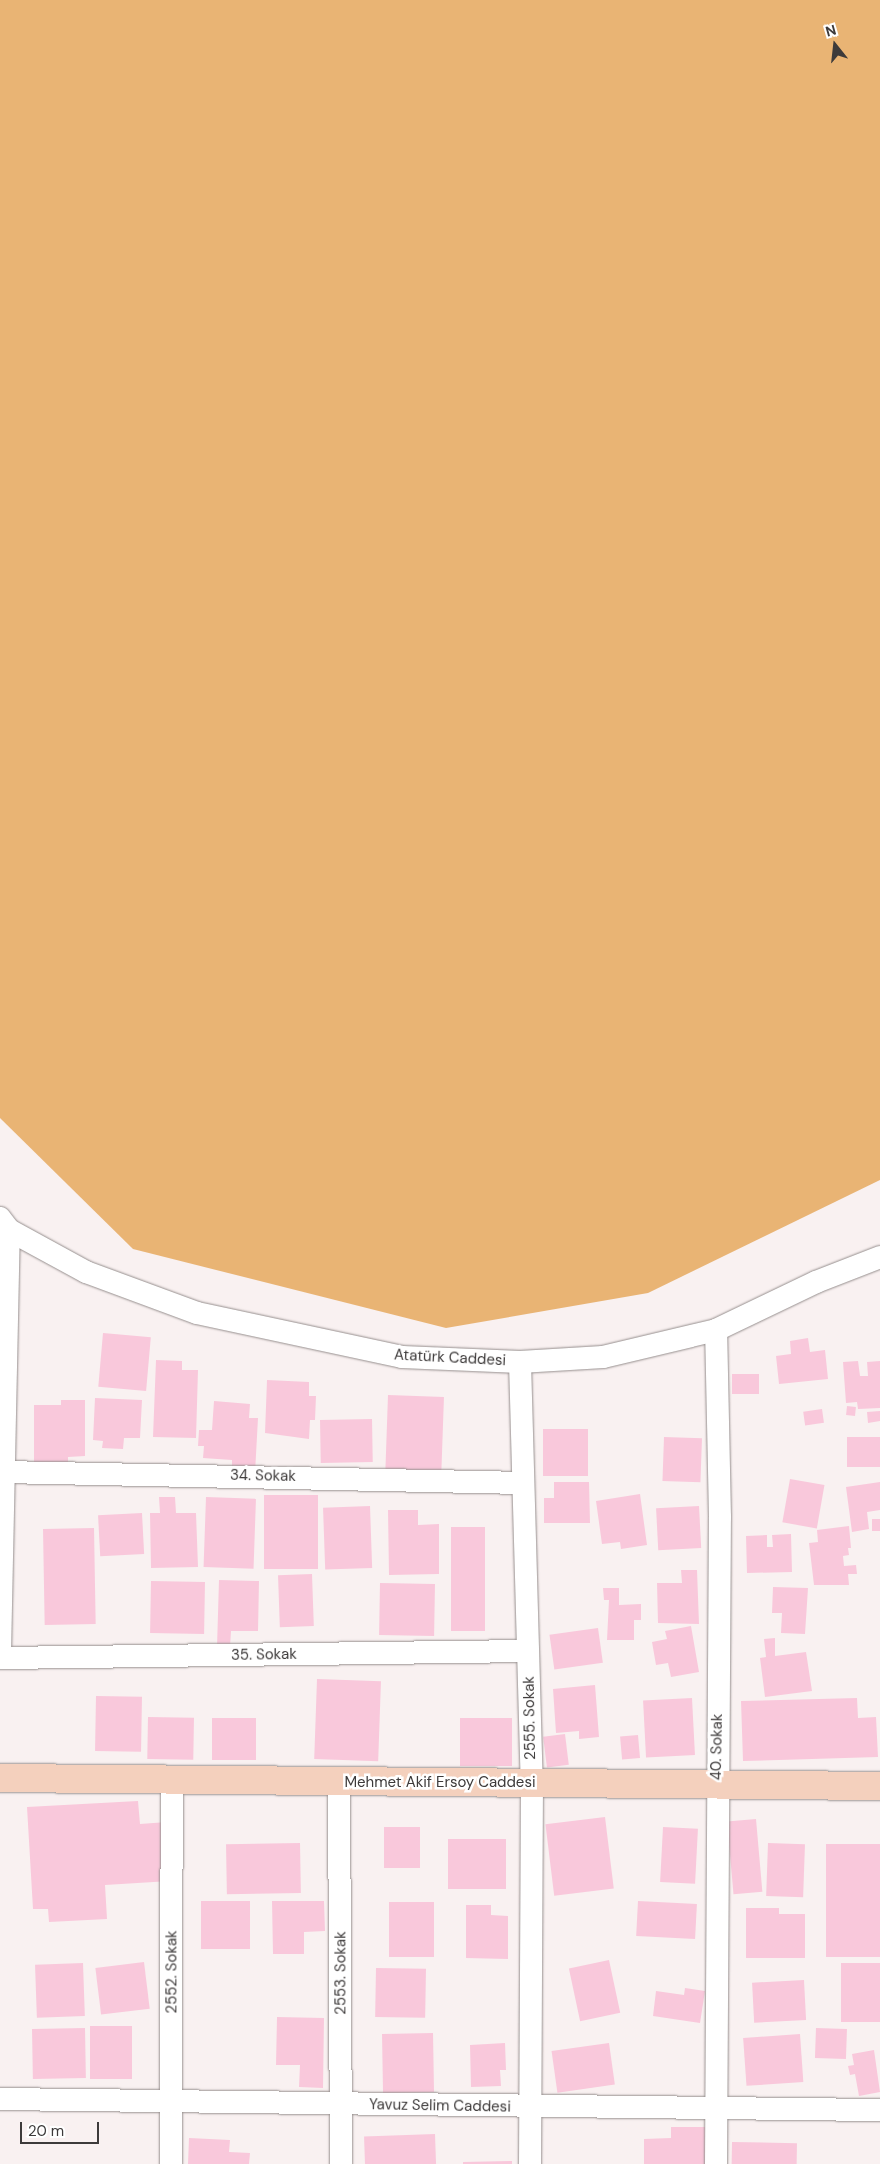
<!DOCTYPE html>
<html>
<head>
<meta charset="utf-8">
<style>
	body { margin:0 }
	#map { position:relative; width:880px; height:2164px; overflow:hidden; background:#f9f1f1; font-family:"DM Sans",sans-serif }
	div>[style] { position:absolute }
	.forest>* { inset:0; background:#e9b474 }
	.building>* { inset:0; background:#f9c8db; transform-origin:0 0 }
	.roads { filter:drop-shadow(0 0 1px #968f8e) drop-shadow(0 0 1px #968f8e) }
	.street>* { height:22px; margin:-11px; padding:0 11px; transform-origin:11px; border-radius:11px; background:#fff }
	.secondary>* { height:28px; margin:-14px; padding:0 14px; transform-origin:14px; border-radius:14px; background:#f4d0bd }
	span { translate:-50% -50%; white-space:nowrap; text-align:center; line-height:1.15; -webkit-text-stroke:5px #fff; paint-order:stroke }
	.street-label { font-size:15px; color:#3d3a3a }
	.north { position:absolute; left:810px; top:20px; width:50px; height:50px; -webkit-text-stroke:4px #fff; paint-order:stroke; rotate:344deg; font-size:14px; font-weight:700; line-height:20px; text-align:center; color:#3d3a3a }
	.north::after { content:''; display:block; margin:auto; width:18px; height:22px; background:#3d3a3a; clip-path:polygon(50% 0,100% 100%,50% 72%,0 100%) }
	.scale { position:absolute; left:20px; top:2122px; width:79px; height:22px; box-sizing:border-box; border:2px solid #3d3a3a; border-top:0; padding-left:6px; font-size:15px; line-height:18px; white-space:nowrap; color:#3d3a3a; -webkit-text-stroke:4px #fff; paint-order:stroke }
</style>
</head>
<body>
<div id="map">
	<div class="forest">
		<div style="clip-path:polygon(0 0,880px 0,880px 1180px,648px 1293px,446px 1328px,133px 1249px,0 1118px)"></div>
	</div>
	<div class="building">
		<div style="left:103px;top:1333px;width:48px;height:54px;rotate:5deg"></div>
		<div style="clip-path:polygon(808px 1338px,810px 1352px,825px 1350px,828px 1379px,779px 1384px,776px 1356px,791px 1354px,790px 1341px)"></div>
		<div style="clip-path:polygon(156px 1360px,182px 1361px,182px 1370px,198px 1370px,196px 1438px,153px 1437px)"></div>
		<div style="clip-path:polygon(858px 1361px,860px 1376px,868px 1376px,867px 1362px,880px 1361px,880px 1408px,858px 1409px,857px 1402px,846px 1403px,843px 1362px)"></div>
		<div style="left:732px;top:1374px;width:27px;height:20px"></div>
		<div style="clip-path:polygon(267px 1380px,309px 1382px,309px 1396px,316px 1396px,315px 1420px,310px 1420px,309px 1439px,265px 1433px)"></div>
		<div style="left:388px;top:1395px;width:56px;height:80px;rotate:2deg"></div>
		<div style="clip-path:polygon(95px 1398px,142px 1400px,140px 1438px,124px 1438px,123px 1449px,102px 1448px,103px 1441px,93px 1440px)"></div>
		<div style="clip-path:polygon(61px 1400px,85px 1400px,85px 1456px,68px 1457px,68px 1468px,34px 1469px,34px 1405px,61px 1405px)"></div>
		<div style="clip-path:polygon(214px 1401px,250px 1404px,249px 1418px,258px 1418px,255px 1473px,232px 1472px,232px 1460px,203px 1458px,204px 1446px,198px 1446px,199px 1430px,212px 1430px)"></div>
		<div style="left:847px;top:1406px;width:9px;height:9px;rotate:6deg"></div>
		<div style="left:822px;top:1409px;width:14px;height:19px;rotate:82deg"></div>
		<div style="clip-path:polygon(880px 1411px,880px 1421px,868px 1423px,867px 1412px)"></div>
		<div style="left:372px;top:1419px;width:43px;height:52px;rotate:89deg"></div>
		<div style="left:543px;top:1429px;width:45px;height:47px"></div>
		<div style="left:664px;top:1437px;width:38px;height:44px;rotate:2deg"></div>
		<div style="left:880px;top:1437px;width:30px;height:33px;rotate:90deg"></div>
		<div style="left:790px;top:1479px;width:35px;height:44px;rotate:10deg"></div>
		<div style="clip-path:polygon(554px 1482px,589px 1482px,590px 1523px,544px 1523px,544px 1498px,554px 1498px)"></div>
		<div style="clip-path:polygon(880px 1482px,880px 1510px,867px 1512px,869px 1529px,852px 1532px,846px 1487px)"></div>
		<div style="clip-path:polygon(640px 1494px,647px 1545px,621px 1549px,620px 1542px,602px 1544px,596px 1501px)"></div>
		<div style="left:264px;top:1495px;width:54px;height:74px"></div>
		<div style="clip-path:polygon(159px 1497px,175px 1497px,176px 1513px,196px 1513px,198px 1567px,151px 1568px,150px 1513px,160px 1513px)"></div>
		<div style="left:206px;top:1497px;width:50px;height:70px;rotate:2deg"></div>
		<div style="left:370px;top:1506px;width:62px;height:47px;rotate:88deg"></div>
		<div style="left:699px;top:1506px;width:42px;height:43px;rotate:87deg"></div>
		<div style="clip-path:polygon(388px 1510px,418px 1510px,418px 1525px,439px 1524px,439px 1574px,389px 1575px)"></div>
		<div style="left:142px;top:1513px;width:41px;height:44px;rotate:87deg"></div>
		<div style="left:872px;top:1519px;width:8px;height:12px"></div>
		<div style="clip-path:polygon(849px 1526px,851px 1548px,848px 1548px,849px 1555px,843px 1556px,844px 1566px,856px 1565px,857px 1574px,848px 1574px,849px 1585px,814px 1585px,809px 1543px,818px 1542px,817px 1530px)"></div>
		<div style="left:451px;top:1527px;width:34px;height:104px"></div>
		<div style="left:94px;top:1528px;width:96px;height:51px;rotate:89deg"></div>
		<div style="clip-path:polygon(791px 1534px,792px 1572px,747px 1573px,746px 1536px,767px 1535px,767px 1547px,773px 1547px,772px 1535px)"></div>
		<div style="clip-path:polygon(681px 1570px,697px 1570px,699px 1624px,658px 1623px,657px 1583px,682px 1583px)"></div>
		<div style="left:312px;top:1574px;width:52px;height:34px;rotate:88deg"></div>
		<div style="clip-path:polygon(219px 1580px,259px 1581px,258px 1631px,231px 1631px,230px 1647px,217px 1647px)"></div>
		<div style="left:151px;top:1581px;width:54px;height:52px;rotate:1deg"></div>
		<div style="left:380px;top:1583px;width:55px;height:52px;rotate:1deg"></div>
		<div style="clip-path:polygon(773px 1587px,808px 1588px,805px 1634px,781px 1633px,782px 1613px,772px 1613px)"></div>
		<div style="clip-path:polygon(603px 1588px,619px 1588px,619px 1605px,641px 1604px,641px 1620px,634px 1620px,634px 1640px,607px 1640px,609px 1600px,604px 1600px)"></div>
		<div style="clip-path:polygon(691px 1626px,699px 1672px,671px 1677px,668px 1663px,656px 1665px,652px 1642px,667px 1639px,665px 1631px)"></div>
		<div style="left:598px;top:1628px;width:35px;height:49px;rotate:82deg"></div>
		<div style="clip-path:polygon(775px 1638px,775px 1656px,806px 1652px,812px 1691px,765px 1697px,760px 1658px,766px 1657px,764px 1639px)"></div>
		<div style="left:317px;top:1679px;width:64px;height:80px;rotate:2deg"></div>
		<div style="clip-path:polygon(595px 1685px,599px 1737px,579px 1739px,579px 1731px,556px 1733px,553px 1689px)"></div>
		<div style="left:96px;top:1696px;width:46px;height:55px;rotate:1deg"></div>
		<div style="left:692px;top:1698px;width:57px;height:49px;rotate:87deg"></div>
		<div style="clip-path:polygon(857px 1698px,858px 1718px,876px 1717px,878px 1757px,743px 1761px,741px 1701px)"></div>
		<div style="left:148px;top:1717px;width:46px;height:42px;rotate:1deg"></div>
		<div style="left:212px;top:1718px;width:44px;height:42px"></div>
		<div style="left:460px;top:1718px;width:52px;height:48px"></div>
		<div style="left:565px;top:1734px;width:31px;height:22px;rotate:83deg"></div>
		<div style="left:638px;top:1735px;width:23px;height:18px;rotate:85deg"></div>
		<div style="clip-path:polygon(138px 1801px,140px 1824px,167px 1822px,170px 1881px,105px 1885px,107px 1919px,49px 1922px,48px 1909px,33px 1909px,27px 1807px)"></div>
		<div style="left:605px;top:1817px;width:72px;height:60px;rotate:83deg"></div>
		<div style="left:756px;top:1819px;width:73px;height:29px;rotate:85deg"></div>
		<div style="left:420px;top:1827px;width:41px;height:36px;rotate:90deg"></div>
		<div style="left:663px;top:1827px;width:35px;height:55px;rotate:3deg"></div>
		<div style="left:506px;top:1839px;width:50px;height:58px;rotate:90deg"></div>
		<div style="left:300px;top:1843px;width:50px;height:74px;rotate:89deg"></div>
		<div style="left:768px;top:1843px;width:37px;height:53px;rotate:2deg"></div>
		<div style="left:880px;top:1844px;width:113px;height:54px;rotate:90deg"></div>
		<div style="left:201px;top:1901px;width:49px;height:48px"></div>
		<div style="clip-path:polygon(272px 1901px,324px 1901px,325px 1931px,304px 1932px,304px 1954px,273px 1954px)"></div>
		<div style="left:638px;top:1901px;width:59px;height:35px;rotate:3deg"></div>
		<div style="left:389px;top:1902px;width:45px;height:55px"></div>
		<div style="clip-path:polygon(466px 1905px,491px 1905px,491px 1915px,508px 1916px,508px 1959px,466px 1958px)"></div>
		<div style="clip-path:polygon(746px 1908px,779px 1908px,779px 1914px,805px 1914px,805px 1958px,746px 1958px)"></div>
		<div style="left:609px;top:1960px;width:54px;height:41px;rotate:78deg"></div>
		<div style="left:144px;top:1962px;width:47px;height:49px;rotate:83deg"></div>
		<div style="left:83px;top:1963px;width:53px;height:48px;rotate:88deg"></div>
		<div style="left:841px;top:1963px;width:39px;height:59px"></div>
		<div style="left:376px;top:1968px;width:50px;height:49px;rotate:1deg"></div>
		<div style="left:804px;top:1980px;width:40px;height:52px;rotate:87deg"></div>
		<div style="clip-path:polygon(685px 1988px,705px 1991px,700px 2023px,653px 2016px,656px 1991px,684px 1995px)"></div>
		<div style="clip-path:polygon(277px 2017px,324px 2018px,323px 2088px,299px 2087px,300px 2065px,276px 2065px)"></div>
		<div style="left:132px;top:2026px;width:53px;height:42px;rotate:90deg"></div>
		<div style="left:85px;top:2028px;width:50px;height:53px;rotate:89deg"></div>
		<div style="left:816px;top:2028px;width:31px;height:30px;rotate:2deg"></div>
		<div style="left:433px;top:2033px;width:59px;height:51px;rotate:89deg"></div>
		<div style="left:800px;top:2034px;width:48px;height:57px;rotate:86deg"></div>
		<div style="clip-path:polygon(505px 2043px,506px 2070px,500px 2070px,501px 2086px,471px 2087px,470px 2045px)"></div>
		<div style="left:609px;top:2043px;width:42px;height:58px;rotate:82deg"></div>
		<div style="clip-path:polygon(874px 2050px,880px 2092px,859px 2096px,855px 2074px,850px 2075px,848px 2066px,854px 2065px,852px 2054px)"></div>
		<div style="clip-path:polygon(671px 2127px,706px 2127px,706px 2164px,644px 2164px,644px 2139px,671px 2138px)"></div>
		<div style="left:435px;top:2134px;width:30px;height:71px;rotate:88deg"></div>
		<div style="clip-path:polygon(189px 2138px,230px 2140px,229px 2152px,250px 2153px,249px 2164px,188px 2164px)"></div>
		<div style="left:732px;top:2142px;width:65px;height:22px;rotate:1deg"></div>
		<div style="clip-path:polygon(512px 2161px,512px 2164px,463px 2164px,463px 2162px)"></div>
	</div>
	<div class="roads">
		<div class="street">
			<div style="left:0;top:1218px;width:15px;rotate:53deg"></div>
			<div style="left:9px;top:1230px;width:88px;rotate:28.6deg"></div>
			<div style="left:86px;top:1272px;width:118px;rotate:20.3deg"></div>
			<div style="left:197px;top:1313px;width:210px;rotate:12.1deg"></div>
			<div style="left:402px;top:1357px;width:118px;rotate:2.4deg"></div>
			<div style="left:520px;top:1362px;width:83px;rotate:-3.4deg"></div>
			<div style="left:603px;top:1357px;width:116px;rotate:-13.4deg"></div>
			<div style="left:716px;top:1330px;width:111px;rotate:-25.6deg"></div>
			<div style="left:816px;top:1282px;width:69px;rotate:-21.3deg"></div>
			<div style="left:520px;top:1362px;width:421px;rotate:88.4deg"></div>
			<div style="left:532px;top:1783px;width:381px;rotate:90.3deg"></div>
			<div style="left:3px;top:1472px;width:519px;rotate:1.21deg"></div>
			<div style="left:0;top:1653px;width:423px;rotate:-88.8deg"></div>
			<div style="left:0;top:1658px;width:528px;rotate:-0.76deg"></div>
			<div style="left:339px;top:1782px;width:382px;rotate:89.7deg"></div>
			<div style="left:0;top:2099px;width:880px;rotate:0.72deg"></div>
			<div style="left:171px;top:2164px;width:383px;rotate:-89.9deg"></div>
			<div style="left:716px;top:2164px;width:647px;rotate:-89.65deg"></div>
			<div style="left:720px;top:1517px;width:187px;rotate:-91.2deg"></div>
		</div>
		<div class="secondary">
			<div style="left:0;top:1778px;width:880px;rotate:0.52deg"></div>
		</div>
	</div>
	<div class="street-label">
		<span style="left:450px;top:1358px;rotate:3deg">Atatürk Caddesi</span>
		<span style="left:263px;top:1476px;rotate:1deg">34. Sokak</span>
		<span style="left:264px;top:1655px;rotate:-1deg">35. Sokak</span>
		<span style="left:530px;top:1718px;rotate:-91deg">2555. Sokak</span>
		<span style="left:717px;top:1747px;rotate:-89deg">40. Sokak</span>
		<span style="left:440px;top:1783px">Mehmet Akif Ersoy Caddesi</span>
		<span style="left:172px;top:1972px;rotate:-90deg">2552. Sokak</span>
		<span style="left:341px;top:1973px;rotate:-90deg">2553. Sokak</span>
		<span style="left:440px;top:2106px;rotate:1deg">Yavuz Selim Caddesi</span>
	</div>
	<div class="north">N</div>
	<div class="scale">20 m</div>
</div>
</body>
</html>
